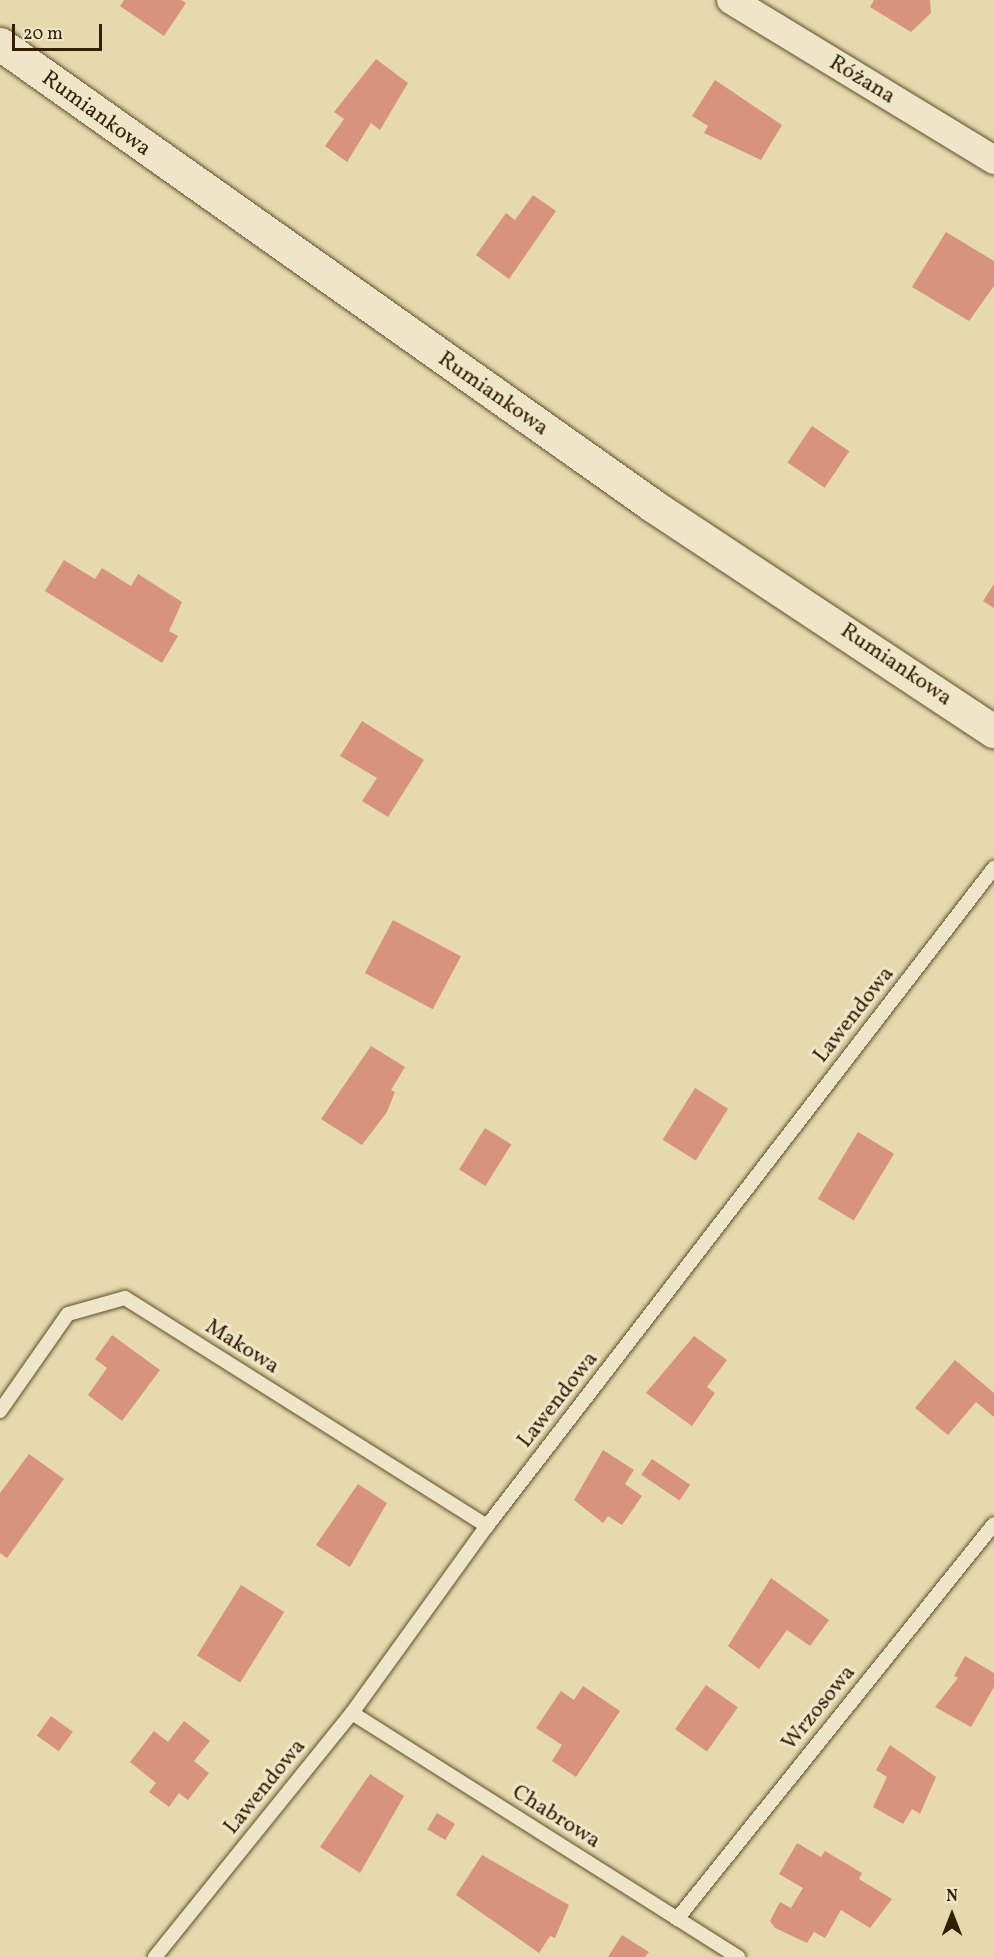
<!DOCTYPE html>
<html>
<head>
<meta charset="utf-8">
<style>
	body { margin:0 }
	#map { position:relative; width:994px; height:1957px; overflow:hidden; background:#e6d9ad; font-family:Vollkorn,serif }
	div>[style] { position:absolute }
	.building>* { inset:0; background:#d7937c; transform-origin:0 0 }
	.roads { filter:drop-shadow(0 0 2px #604e2d) drop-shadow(0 0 2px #604e2d) }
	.lane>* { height:14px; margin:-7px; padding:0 7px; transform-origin:7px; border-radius:7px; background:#efe6ca }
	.street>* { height:28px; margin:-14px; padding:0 14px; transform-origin:14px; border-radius:14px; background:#efe6ca }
	.secondary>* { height:33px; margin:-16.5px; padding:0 16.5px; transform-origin:16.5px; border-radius:16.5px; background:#efe6ca }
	span { translate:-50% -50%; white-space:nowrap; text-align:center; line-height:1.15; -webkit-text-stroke:6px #efe6ca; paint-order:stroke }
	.street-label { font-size:22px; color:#331f02 }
	.north { position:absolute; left:922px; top:1885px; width:60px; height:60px; -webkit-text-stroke:4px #efe6ca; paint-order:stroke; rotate:0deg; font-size:16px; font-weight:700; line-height:24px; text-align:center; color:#331f02 }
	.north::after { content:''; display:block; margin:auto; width:21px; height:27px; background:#331f02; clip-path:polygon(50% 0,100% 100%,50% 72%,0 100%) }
	.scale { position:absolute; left:12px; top:24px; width:90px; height:27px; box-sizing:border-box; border:3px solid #331f02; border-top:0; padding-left:8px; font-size:18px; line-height:21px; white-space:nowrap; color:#331f02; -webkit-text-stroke:4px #efe6ca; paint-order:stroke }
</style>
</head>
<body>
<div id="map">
	<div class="building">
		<div style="clip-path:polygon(124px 0,181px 0,186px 3px,164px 36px,120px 6px)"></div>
		<div style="clip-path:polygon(874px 0,930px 0,931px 13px,911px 32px,870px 7px)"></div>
		<div style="clip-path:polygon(376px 59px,408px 83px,380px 130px,371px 123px,347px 162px,325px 146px,344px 119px,334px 112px)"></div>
		<div style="clip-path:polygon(715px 80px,782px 125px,761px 160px,704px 133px,708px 126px,692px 116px)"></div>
		<div style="clip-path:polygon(533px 195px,556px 211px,509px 279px,476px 255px,506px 213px,515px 220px)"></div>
		<div style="clip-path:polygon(946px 232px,994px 261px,994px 286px,969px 321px,912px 287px)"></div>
		<div style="left:812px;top:426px;width:45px;height:44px;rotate:34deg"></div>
		<div style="clip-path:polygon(64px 560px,95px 579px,102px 568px,131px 586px,138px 574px,182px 602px,169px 631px,178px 636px,162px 663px,45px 591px)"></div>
		<div style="clip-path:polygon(994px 584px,994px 608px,983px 601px)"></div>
		<div style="clip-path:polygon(362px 721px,424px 760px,388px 817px,362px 801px,377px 778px,340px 756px)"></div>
		<div style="left:393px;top:920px;width:77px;height:60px;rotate:28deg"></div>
		<div style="clip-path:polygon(371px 1046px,405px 1067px,391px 1090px,395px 1092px,387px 1112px,362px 1145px,321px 1119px)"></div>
		<div style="left:695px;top:1088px;width:39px;height:61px;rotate:32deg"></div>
		<div style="left:485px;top:1128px;width:31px;height:49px;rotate:32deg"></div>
		<div style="left:858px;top:1132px;width:42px;height:78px;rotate:31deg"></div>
		<div style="clip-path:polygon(112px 1335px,160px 1370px,122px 1421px,88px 1395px,107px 1368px,95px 1359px)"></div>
		<div style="clip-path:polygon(694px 1336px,727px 1360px,707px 1387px,715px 1393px,692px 1426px,646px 1393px)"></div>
		<div style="clip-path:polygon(955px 1360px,994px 1393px,994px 1417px,976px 1402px,948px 1435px,915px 1408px)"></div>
		<div style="clip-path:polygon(603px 1450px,634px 1470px,625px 1484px,642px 1496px,622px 1525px,608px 1516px,603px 1523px,574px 1500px)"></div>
		<div style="clip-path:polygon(29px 1454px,64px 1479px,7px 1558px,0 1553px,0 1493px)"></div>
		<div style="left:652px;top:1459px;width:46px;height:19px;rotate:34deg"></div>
		<div style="clip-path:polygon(358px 1484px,387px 1503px,350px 1567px,316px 1545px)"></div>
		<div style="clip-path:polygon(771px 1578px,829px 1620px,810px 1646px,787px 1630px,759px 1669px,728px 1646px)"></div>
		<div style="left:241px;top:1585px;width:51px;height:83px;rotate:32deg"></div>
		<div style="clip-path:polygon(965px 1656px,994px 1673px,994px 1687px,971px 1727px,935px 1707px,958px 1678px,954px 1676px)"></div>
		<div style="left:706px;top:1685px;width:39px;height:54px;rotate:35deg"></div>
		<div style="clip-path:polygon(583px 1686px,620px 1711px,576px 1777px,552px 1761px,562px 1745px,536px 1728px,561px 1691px,574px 1700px)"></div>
		<div style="left:51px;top:1716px;width:27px;height:24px;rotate:36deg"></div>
		<div style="clip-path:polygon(184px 1721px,210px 1741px,194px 1761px,209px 1773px,188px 1800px,179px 1793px,169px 1807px,149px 1792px,156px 1783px,130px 1762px,154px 1731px,168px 1742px)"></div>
		<div style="clip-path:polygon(890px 1745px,936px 1777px,920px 1814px,912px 1809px,903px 1824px,873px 1807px,887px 1777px,876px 1770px)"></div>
		<div style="clip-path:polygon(370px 1774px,404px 1796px,360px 1873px,320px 1847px)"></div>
		<div style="left:437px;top:1813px;width:21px;height:19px;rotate:31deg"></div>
		<div style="clip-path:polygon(797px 1843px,821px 1857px,825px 1851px,862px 1873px,859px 1879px,892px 1899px,870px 1928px,841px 1910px,825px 1938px,814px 1932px,807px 1943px,775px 1928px,770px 1921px,780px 1902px,791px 1908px,803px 1888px,779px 1874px)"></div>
		<div style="clip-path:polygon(482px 1855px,569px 1905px,555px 1938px,550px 1936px,539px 1953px,456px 1895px)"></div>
		<div style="clip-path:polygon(622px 1935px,649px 1952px,645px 1957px,608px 1957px)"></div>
	</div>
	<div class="roads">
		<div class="lane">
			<div style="left:0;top:1411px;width:118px;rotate:-55deg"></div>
			<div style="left:68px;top:1314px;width:59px;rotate:-15.7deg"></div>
			<div style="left:125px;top:1298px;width:428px;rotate:32.2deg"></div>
			<div style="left:352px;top:1713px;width:457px;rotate:32.3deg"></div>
			<div style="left:677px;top:1919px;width:506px;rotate:-51.25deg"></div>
			<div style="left:155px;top:1957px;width:314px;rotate:-51.1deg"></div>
			<div style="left:352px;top:1713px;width:231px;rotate:-54.2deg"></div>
			<div style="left:487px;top:1526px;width:831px;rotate:-52.39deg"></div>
		</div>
		<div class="street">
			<div style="left:731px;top:0;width:308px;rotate:31.3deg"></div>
		</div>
		<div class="secondary">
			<div style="left:0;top:44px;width:799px;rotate:35.26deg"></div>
			<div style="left:652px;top:505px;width:410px;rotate:33.5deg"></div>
		</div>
	</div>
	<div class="street-label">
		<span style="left:862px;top:80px;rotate:31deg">Różana</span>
		<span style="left:96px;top:114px;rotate:36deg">Rumiankowa</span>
		<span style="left:493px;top:394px;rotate:35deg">Rumiankowa</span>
		<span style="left:896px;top:665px;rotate:34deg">Rumiankowa</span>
		<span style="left:854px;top:1015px;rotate:-52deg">Lawendowa</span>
		<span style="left:242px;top:1347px;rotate:32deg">Makowa</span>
		<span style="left:558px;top:1400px;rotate:-52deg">Lawendowa</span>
		<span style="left:819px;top:1708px;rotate:-51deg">Wrzosowa</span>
		<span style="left:265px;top:1787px;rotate:-51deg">Lawendowa</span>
		<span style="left:556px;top:1817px;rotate:32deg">Chabrowa</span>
	</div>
	<div class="north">N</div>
	<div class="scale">20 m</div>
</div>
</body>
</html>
